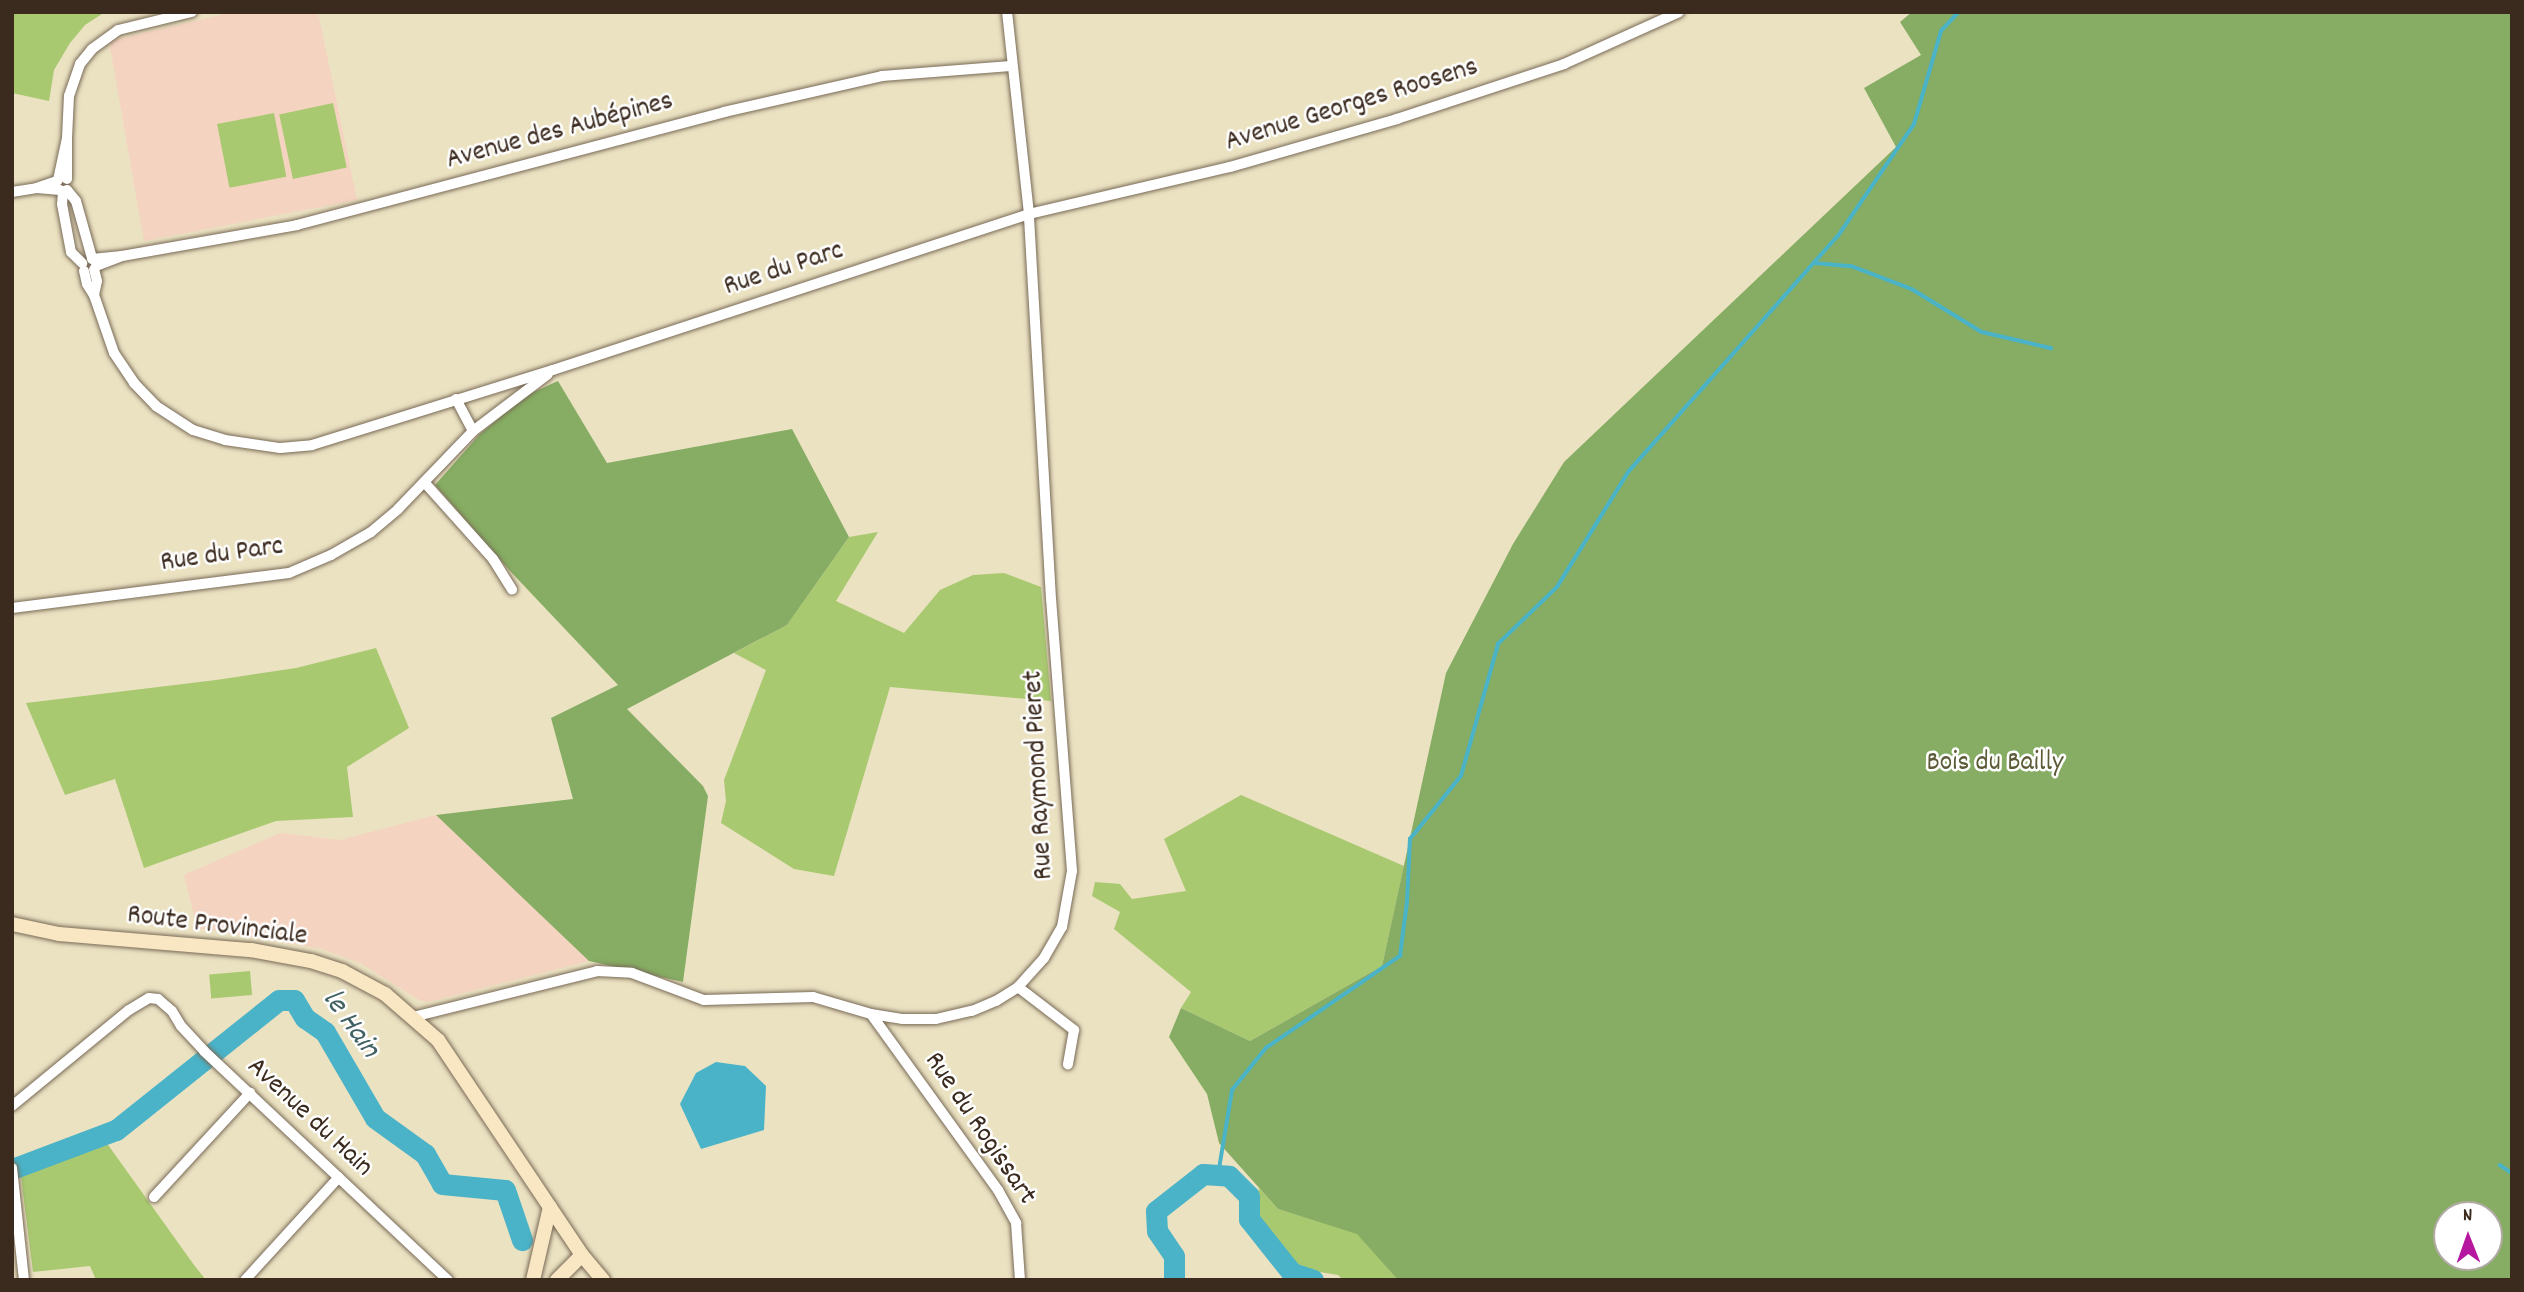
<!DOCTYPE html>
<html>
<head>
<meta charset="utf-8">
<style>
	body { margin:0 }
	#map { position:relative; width:2524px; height:1292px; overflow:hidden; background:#ebe2c2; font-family:Dekko,sans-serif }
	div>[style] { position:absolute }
	.built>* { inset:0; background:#f5d3c1 }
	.green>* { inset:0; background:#a9c971; transform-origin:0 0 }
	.forest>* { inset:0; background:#86ad63 }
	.water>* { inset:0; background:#4ab3c8 }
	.stream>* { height:3.5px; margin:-1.75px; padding:0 1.75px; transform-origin:1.75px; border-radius:1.75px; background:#4ab3c8 }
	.river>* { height:21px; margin:-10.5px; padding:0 10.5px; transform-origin:10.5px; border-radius:10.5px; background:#4ab3c8 }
	.roads { filter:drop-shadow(0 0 2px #796a57) drop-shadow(0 0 2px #796a57) }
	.street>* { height:10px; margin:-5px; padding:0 5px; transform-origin:5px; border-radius:5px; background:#fff }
	.secondary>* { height:14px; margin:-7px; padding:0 7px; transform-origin:7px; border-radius:7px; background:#f9e7c3 }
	span { translate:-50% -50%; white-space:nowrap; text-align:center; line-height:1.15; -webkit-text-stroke:5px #fff; paint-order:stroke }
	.street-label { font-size:28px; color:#3b2a1e }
	.park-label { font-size:28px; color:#5c5a37 }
	.water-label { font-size:30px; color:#416162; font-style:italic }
	.frame { position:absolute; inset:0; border:14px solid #3b2a1e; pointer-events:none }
	.north { position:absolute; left:2433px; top:1201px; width:70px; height:70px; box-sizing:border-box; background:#fff; border:2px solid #b1aaa5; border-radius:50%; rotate:359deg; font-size:19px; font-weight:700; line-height:28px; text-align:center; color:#3b2a1e }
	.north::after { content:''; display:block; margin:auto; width:24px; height:32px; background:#b5179e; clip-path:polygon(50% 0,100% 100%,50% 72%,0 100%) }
</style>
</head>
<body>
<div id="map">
	<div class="built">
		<div style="clip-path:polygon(234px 12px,318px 12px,357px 200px,144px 241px,109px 41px)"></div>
		<div style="clip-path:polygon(436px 815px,589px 961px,428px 1002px,419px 1000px,362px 964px,323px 949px,197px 928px,184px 875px,280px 833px,340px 840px)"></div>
	</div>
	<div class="green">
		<div style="clip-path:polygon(12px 12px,105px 12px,85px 25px,70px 43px,54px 70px,49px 101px,12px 93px)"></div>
		<div style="left:333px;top:103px;width:66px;height:55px;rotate:78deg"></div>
		<div style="left:274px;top:113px;width:65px;height:58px;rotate:79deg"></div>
		<div style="clip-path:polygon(878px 532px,836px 601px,904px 633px,940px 590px,973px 575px,1004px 573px,1041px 587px,1051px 701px,890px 687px,834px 876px,794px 869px,721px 823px,726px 801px,724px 780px,766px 670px,734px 653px,787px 625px,849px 537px)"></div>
		<div style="clip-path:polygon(376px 648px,409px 728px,347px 767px,353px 817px,276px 821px,144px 868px,115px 779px,65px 795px,26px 703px,216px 680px,296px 668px)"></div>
		<div style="clip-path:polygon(1241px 795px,1404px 866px,1382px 966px,1250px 1041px,1181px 1008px,1191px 992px,1114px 929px,1120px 912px,1092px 896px,1095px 882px,1120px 884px,1132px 899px,1186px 891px,1164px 839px)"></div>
		<div style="left:250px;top:971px;width:24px;height:41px;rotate:85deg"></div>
		<div style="clip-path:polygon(106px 1142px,194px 1265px,206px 1280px,96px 1280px,90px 1266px,33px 1272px,21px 1177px)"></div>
		<div style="clip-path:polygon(1259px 1188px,1278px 1209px,1357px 1233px,1398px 1280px,1343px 1280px,1338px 1275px,1307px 1270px,1290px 1262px,1276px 1237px,1258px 1219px,1256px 1203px)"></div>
	</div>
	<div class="forest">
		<div style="clip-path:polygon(evenodd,1912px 12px,2512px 12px,2512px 1280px,1398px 1280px,1357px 1234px,1278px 1209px,1219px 1143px,1207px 1094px,1169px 1037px,1181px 1008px,1250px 1041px,1382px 966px,1446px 673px,1513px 544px,1564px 462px,1896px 147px,1864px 88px,1921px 55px,1900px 22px,1912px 12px,2447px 1215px,2489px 1215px,2489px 1257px,2447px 1257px,2447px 1215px)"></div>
		<div style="clip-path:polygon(558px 381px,607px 463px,792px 429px,849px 537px,787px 625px,627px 709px,703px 786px,708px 796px,683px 982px,589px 961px,436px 815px,573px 799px,551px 718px,618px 685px,510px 571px,435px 485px,480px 434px,527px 395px)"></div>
	</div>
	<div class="water">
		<div style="clip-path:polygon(716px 1062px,745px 1066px,766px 1086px,764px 1130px,701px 1149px,680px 1104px,696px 1073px)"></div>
	</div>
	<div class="stream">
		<div style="left:1814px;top:263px;width:37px;rotate:5deg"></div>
		<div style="left:1851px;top:266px;width:65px;rotate:20.7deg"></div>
		<div style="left:1912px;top:289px;width:82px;rotate:31.6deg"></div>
		<div style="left:1982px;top:332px;width:71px;rotate:13.1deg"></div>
		<div style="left:2500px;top:1165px;width:14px;rotate:34deg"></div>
		<div style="left:1218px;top:1175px;width:86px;rotate:-80.6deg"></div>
		<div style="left:1232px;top:1090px;width:54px;rotate:-51deg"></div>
		<div style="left:1266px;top:1048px;width:163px;rotate:-34.5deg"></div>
		<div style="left:1400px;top:956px;width:54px;rotate:-82.6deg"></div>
		<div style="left:1407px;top:902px;width:63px;rotate:-87.3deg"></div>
		<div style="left:1410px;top:839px;width:81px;rotate:-51deg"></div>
		<div style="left:1461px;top:776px;width:137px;rotate:-74.3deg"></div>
		<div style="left:1498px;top:644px;width:82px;rotate:-44deg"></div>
		<div style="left:1557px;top:587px;width:137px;rotate:-58.2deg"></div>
		<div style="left:1629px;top:471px;width:314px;rotate:-48.4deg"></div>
		<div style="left:1838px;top:236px;width:135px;rotate:-55.8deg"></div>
		<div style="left:1914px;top:124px;width:97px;rotate:-73.8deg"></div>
		<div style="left:1941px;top:31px;width:26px;rotate:-47deg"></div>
	</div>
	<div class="river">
		<div style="left:12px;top:1169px;width:111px;rotate:-20.6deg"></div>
		<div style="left:116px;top:1130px;width:208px;rotate:-38.6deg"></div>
		<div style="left:279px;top:1000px;width:15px"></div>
		<div style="left:294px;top:1000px;width:21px;rotate:59deg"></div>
		<div style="left:305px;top:1018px;width:24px;rotate:35deg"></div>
		<div style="left:325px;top:1032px;width:99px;rotate:59.8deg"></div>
		<div style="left:375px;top:1118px;width:62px;rotate:35.8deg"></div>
		<div style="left:425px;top:1154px;width:34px;rotate:60deg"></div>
		<div style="left:442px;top:1184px;width:63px;rotate:5.4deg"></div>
		<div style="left:505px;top:1190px;width:53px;rotate:71.2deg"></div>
		<div style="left:1174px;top:1280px;width:24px;rotate:-90deg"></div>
		<div style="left:1174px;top:1256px;width:30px;rotate:-124deg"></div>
		<div style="left:1157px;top:1231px;width:20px;rotate:-93deg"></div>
		<div style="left:1156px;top:1211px;width:60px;rotate:-38.2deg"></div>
		<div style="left:1203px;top:1174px;width:26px;rotate:4deg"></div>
		<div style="left:1229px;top:1176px;width:28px;rotate:45deg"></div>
		<div style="left:1249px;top:1196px;width:23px;rotate:90deg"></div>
		<div style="left:1249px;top:1219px;width:69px;rotate:51.5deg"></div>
		<div style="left:1292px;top:1273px;width:22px;rotate:18deg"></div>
	</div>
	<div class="roads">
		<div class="street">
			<div style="left:67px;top:138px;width:42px;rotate:-87.3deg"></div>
			<div style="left:69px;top:96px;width:34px;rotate:-71deg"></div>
			<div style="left:80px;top:64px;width:19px;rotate:-51deg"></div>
			<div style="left:92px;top:49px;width:32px;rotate:-36deg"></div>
			<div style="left:118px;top:30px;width:76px;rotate:-13.7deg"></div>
			<div style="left:58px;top:180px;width:43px;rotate:-77.9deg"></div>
			<div style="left:67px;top:138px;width:41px;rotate:90deg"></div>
			<div style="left:57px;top:181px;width:21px;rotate:161deg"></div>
			<div style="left:37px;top:188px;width:23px;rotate:5deg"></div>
			<div style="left:67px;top:190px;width:14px;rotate:51deg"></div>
			<div style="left:76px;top:201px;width:59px;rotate:74.3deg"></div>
			<div style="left:63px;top:191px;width:13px;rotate:94deg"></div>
			<div style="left:62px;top:204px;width:49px;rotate:79.4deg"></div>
			<div style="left:71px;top:252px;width:16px;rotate:45deg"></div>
			<div style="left:12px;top:192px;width:25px;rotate:-9deg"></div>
			<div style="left:122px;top:256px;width:178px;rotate:-10deg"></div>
			<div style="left:297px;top:225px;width:442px;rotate:-14.8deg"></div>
			<div style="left:724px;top:112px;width:162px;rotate:-12.8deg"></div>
			<div style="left:882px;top:76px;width:129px;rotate:-4.4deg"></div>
			<div style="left:92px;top:259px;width:30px;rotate:-6deg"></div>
			<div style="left:122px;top:256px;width:28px;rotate:159deg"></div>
			<div style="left:84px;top:271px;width:13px;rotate:77deg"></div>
			<div style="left:87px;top:284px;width:13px;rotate:58deg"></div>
			<div style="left:94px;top:295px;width:14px;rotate:-78deg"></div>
			<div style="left:97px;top:281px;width:12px;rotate:-104deg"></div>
			<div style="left:94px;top:295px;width:61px;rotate:71deg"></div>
			<div style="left:114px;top:353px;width:36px;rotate:56deg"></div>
			<div style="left:134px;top:383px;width:32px;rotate:46deg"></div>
			<div style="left:156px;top:406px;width:44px;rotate:33deg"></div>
			<div style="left:193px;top:430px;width:34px;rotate:17deg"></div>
			<div style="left:225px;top:440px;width:56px;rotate:8.3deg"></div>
			<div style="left:280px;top:448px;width:32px;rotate:-5deg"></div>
			<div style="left:312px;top:445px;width:252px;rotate:-17.3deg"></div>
			<div style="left:553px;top:370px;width:501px;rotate:-18.15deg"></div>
			<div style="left:1029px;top:214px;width:206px;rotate:-13.2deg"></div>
			<div style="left:1230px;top:167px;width:174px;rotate:-16deg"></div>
			<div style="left:1397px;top:119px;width:176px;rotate:-18.2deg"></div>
			<div style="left:1564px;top:64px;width:126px;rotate:-24.3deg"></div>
			<div style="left:456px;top:399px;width:36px;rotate:62deg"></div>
			<div style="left:425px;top:483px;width:102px;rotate:48.2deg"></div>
			<div style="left:493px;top:559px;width:36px;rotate:58deg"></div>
			<div style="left:12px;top:608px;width:279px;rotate:-7.2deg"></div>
			<div style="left:289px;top:573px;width:46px;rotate:-23.2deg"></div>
			<div style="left:331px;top:555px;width:46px;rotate:-29.9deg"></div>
			<div style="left:371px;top:532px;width:35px;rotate:-40deg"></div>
			<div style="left:398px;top:509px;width:108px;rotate:-46.1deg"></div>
			<div style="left:473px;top:431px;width:94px;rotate:-37.2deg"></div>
			<div style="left:1018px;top:987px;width:71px;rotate:37.5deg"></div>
			<div style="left:1074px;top:1030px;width:35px;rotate:100deg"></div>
			<div style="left:871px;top:1014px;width:217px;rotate:54.2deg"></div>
			<div style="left:998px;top:1190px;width:38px;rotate:61deg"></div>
			<div style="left:1016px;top:1223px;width:57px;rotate:86deg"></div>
			<div style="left:413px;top:1017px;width:190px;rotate:-14deg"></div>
			<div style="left:597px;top:971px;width:35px;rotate:3deg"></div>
			<div style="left:632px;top:973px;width:77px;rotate:20.6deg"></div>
			<div style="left:704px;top:1000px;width:109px;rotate:-1.6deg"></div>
			<div style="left:813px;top:997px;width:60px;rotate:16.3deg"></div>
			<div style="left:871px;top:1014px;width:31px;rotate:9deg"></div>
			<div style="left:902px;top:1019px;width:34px"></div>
			<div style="left:936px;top:1019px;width:37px;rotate:-13deg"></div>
			<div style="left:972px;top:1011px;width:26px;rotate:-23deg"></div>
			<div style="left:996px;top:1001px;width:26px;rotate:-32deg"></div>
			<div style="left:1018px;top:987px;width:39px;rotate:-48deg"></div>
			<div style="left:1044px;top:958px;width:36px;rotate:-60deg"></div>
			<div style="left:1062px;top:927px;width:57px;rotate:-79.9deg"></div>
			<div style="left:1072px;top:871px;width:273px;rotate:-94.4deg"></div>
			<div style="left:1051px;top:599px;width:386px;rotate:-93.3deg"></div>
			<div style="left:1029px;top:214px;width:203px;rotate:-96.2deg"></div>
			<div style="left:12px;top:1106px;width:151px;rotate:-39.4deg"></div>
			<div style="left:129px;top:1010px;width:23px;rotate:-31deg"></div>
			<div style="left:149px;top:998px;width:9px;rotate:6deg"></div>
			<div style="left:158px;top:999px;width:18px;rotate:41deg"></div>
			<div style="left:172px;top:1011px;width:17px;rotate:59deg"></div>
			<div style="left:181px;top:1026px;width:34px;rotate:47deg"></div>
			<div style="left:204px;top:1051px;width:335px;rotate:43.2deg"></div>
			<div style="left:12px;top:1168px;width:113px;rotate:83.9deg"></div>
			<div style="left:154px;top:1197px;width:142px;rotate:-47.3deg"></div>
			<div style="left:245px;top:1280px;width:139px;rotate:-47.6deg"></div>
		</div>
		<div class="secondary">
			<div style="left:12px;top:924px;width:48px;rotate:12deg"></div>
			<div style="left:59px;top:934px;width:193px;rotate:4.8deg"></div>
			<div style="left:251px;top:950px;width:61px;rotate:10.4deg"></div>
			<div style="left:311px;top:961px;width:33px;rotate:18deg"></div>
			<div style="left:342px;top:971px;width:49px;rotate:28.1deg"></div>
			<div style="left:385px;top:994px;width:70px;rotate:41deg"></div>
			<div style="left:438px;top:1040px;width:259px;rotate:56.2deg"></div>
			<div style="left:582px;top:1255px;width:33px;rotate:50deg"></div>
			<div style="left:533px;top:1280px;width:75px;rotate:-76.9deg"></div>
			<div style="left:557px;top:1280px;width:35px;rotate:-45deg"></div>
		</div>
	</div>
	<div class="street-label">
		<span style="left:1352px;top:106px;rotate:-17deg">Avenue Georges Roosens</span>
		<span style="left:560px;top:132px;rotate:-15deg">Avenue des Aubépines</span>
		<span style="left:784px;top:270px;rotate:-18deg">Rue du Parc</span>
		<span style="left:222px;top:556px;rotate:-8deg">Rue du Parc</span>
		<span style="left:1040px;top:775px;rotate:-93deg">Rue Raymond Pieret</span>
		<span style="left:217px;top:927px;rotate:7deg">Route Provinciale</span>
		<span style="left:309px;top:1118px;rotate:43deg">Avenue du Hain</span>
		<span style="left:979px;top:1129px;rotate:56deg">Rue du Rogissart</span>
	</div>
	<div class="park-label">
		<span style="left:1995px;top:764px">Bois du Bailly</span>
	</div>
	<div class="water-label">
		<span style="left:349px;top:1025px;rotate:54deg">le Hain</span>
	</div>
	<div class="frame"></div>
	<div class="north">N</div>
</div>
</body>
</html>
